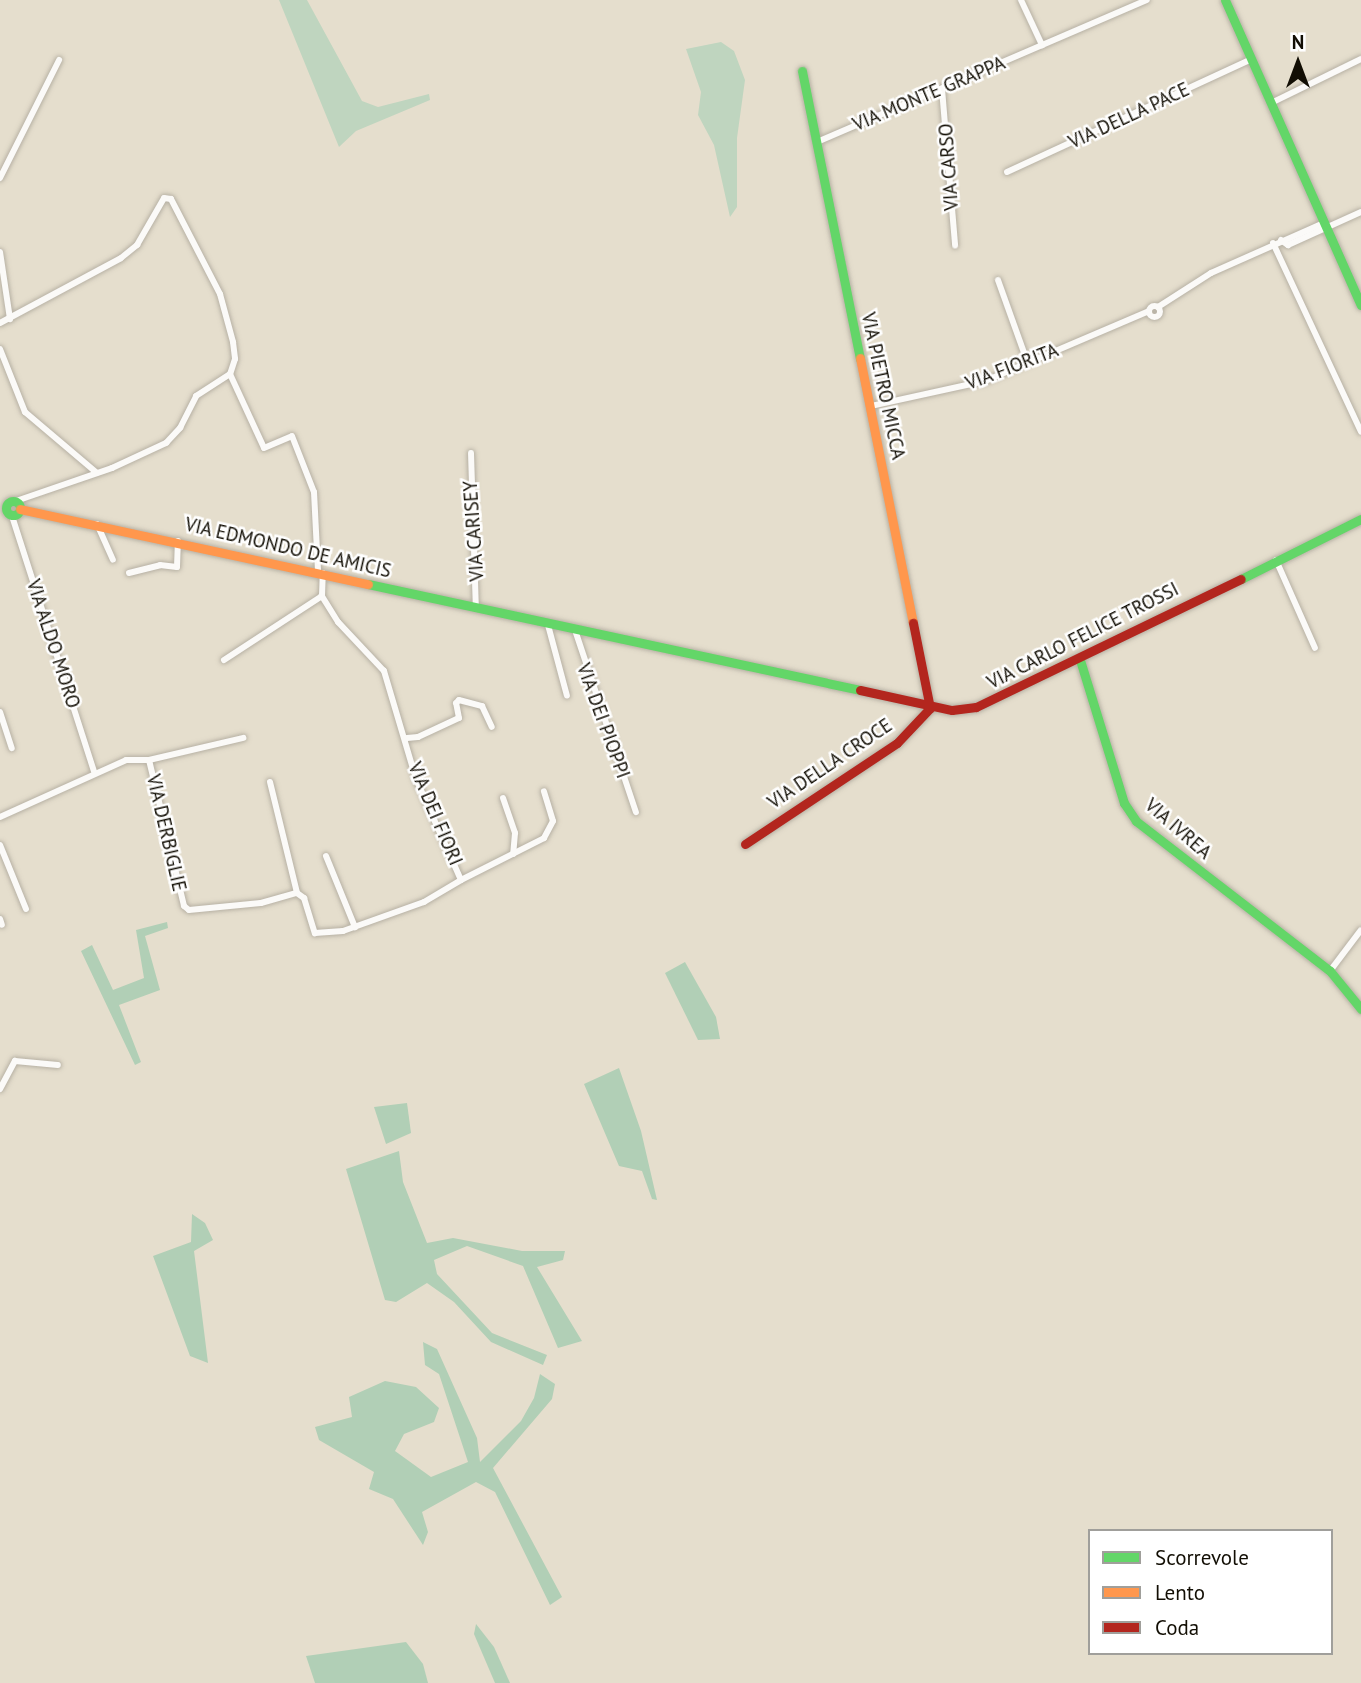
<!DOCTYPE html>
<html>
<head>
<meta charset="utf-8">
<style>
	body { margin:0 }
	#map { position:relative; width:1361px; height:1683px; overflow:hidden; background:#e5decd; font-family:"PT Sans",sans-serif }
	div>[style] { position:absolute }
	.green>* { inset:0; background:#bfd5bf }
	.forest>* { inset:0; background:#b1cfb6 }
	.roads { filter:drop-shadow(0 0 2px #b7b1a4) drop-shadow(0 0 2px #b7b1a4) }
	.street>* { height:6px; margin:-3px; padding:0 3px; transform-origin:3px; border-radius:3px; background:#fbfaf8 }
	.street>.ring { margin:-3px; padding:0; box-sizing:content-box; background:none; border:6px solid #fbfaf8; border-radius:50% }
	.fast>* { height:9px; margin:-4.5px; padding:0 4.5px; transform-origin:4.5px; border-radius:4.5px; background:#63d668 }
	.fast>.ring { margin:-4.5px; padding:0; box-sizing:content-box; background:none; border:9px solid #63d668; border-radius:50% }
	.slow>* { height:9px; margin:-4.5px; padding:0 4.5px; transform-origin:4.5px; border-radius:4.5px; background:#ff974d }
	.jam>* { height:9px; margin:-4.5px; padding:0 4.5px; transform-origin:4.5px; border-radius:4.5px; background:#b3261e }
	span { translate:-50% -50%; white-space:nowrap; text-align:center; line-height:1.15; -webkit-text-stroke:5px #fff; paint-order:stroke }
	.street-label { font-size:19px; color:#120e04 }
	.legend { position:absolute; left:1088px; top:1529px; width:245px; height:126px; box-sizing:border-box; background:#fff; border:2px solid #a09f9b; margin:0; padding:9px 12px; list-style:none; font-size:21px; color:#120e04 }
	.legend li { display:flex; align-items:center; gap:14px; height:35px }
	.legend b { width:35px; border:2px solid #a09f9b }
	.north { position:absolute; left:1263px; top:28px; width:70px; height:70px; -webkit-text-stroke:5px #fff; paint-order:stroke; rotate:0deg; font-size:19px; font-weight:700; line-height:28px; text-align:center; color:#120e04 }
	.north::after { content:''; display:block; margin:auto; width:24px; height:32px; background:#120e04; clip-path:polygon(50% 0,100% 100%,50% 72%,0 100%) }
</style>
</head>
<body>
<div id="map">
	<div class="green">
		<div style="clip-path:polygon(279px 0,307px 0,362px 101px,378px 107px,429px 94px,430px 100px,356px 131px,339px 147px)"></div>
		<div style="clip-path:polygon(721px 42px,734px 51px,745px 80px,737px 138px,737px 207px,730px 217px,714px 145px,698px 115px,701px 92px,686px 49px)"></div>
	</div>
	<div class="forest">
		<div style="clip-path:polygon(167px 922px,168px 928px,145px 936px,160px 990px,119px 1005px,141px 1062px,135px 1065px,81px 951px,92px 945px,113px 990px,144px 978px,136px 930px)"></div>
		<div style="clip-path:polygon(685px 962px,716px 1017px,720px 1039px,698px 1040px,665px 973px)"></div>
		<div style="clip-path:polygon(619px 1068px,641px 1131px,657px 1200px,652px 1199px,642px 1171px,619px 1166px,584px 1084px)"></div>
		<div style="clip-path:polygon(407px 1103px,411px 1133px,386px 1144px,374px 1107px)"></div>
		<div style="clip-path:polygon(399px 1151px,403px 1182px,427px 1243px,453px 1238px,522px 1251px,565px 1251px,563px 1260px,537px 1267px,582px 1341px,558px 1348px,523px 1266px,467px 1246px,434px 1260px,437px 1274px,492px 1333px,547px 1355px,543px 1365px,491px 1342px,454px 1302px,427px 1283px,396px 1302px,385px 1300px,346px 1169px)"></div>
		<div style="clip-path:polygon(192px 1214px,205px 1223px,213px 1240px,194px 1251px,208px 1363px,190px 1356px,153px 1256px,191px 1242px)"></div>
		<div style="clip-path:polygon(423px 1342px,437px 1349px,477px 1438px,480px 1462px,521px 1421px,534px 1398px,540px 1374px,555px 1384px,552px 1399px,493px 1468px,562px 1597px,550px 1605px,495px 1492px,476px 1482px,422px 1512px,428px 1532px,423px 1545px,393px 1499px,369px 1489px,374px 1472px,319px 1440px,315px 1427px,352px 1417px,349px 1397px,385px 1381px,416px 1387px,439px 1408px,434px 1422px,404px 1434px,395px 1451px,431px 1477px,468px 1462px,439px 1374px,425px 1365px)"></div>
		<div style="clip-path:polygon(476px 1624px,494px 1647px,510px 1683px,495px 1683px,474px 1634px)"></div>
		<div style="clip-path:polygon(406px 1642px,423px 1664px,428px 1683px,315px 1683px,306px 1656px)"></div>
	</div>
	<div class="roads">
		<div class="street">
			<div style="left:1021px;top:0;width:50px;rotate:65deg"></div>
			<div style="left:942px;top:89px;width:157px;rotate:85.2deg"></div>
			<div style="left:1271px;top:103px;width:100px;rotate:-26.1deg"></div>
			<div style="left:817px;top:142px;width:359px;rotate:-23.3deg"></div>
			<div style="left:1007px;top:172px;width:269px;rotate:-24.8deg"></div>
			<div style="left:0;top:178px;width:132px;rotate:-63.4deg"></div>
			<div style="left:1281px;top:240px;width:9px;rotate:36deg"></div>
			<div style="left:1288px;top:245px;width:80px;rotate:-24.3deg"></div>
			<div style="left:1273px;top:243px;width:208px;rotate:65deg"></div>
			<div style="left:0;top:252px;width:68px;rotate:81.5deg"></div>
			<div style="left:998px;top:280px;width:86px;rotate:70.3deg"></div>
			<div class="ring" style="left:1148.5px;top:305.5px;width:5px;height:5px"></div>
			<div style="left:1158px;top:307px;width:63px;rotate:-32.7deg"></div>
			<div style="left:1211px;top:273px;width:124px;rotate:-23.9deg"></div>
			<div style="left:0;top:323px;width:137px;rotate:-28.2deg"></div>
			<div style="left:121px;top:258px;width:21px;rotate:-39deg"></div>
			<div style="left:137px;top:245px;width:54px;rotate:-60.1deg"></div>
			<div style="left:164px;top:198px;width:7px;rotate:8deg"></div>
			<div style="left:171px;top:199px;width:107px;rotate:62.7deg"></div>
			<div style="left:220px;top:294px;width:50px;rotate:74.8deg"></div>
			<div style="left:233px;top:342px;width:17px;rotate:83deg"></div>
			<div style="left:235px;top:359px;width:16px;rotate:108deg"></div>
			<div style="left:0;top:349px;width:68px;rotate:68.4deg"></div>
			<div style="left:25px;top:412px;width:94px;rotate:40.3deg"></div>
			<div style="left:230px;top:374px;width:81px;rotate:65.3deg"></div>
			<div style="left:264px;top:448px;width:30px;rotate:-23deg"></div>
			<div style="left:292px;top:436px;width:60px;rotate:68.6deg"></div>
			<div style="left:314px;top:492px;width:80px;rotate:87.1deg"></div>
			<div style="left:871px;top:406px;width:117px;rotate:-12.4deg"></div>
			<div style="left:985px;top:381px;width:178px;rotate:-23.1deg"></div>
			<div style="left:471px;top:453px;width:155px;rotate:88.2deg"></div>
			<div style="left:16px;top:501px;width:102px;rotate:-19deg"></div>
			<div style="left:112px;top:468px;width:60px;rotate:-24.8deg"></div>
			<div style="left:166px;top:443px;width:21px;rotate:-47deg"></div>
			<div style="left:180px;top:428px;width:36px;rotate:-63deg"></div>
			<div style="left:196px;top:396px;width:40px;rotate:-32.9deg"></div>
			<div style="left:12px;top:516px;width:269px;rotate:72.2deg"></div>
			<div style="left:97px;top:524px;width:39px;rotate:66deg"></div>
			<div style="left:1276px;top:560px;width:96px;rotate:66.1deg"></div>
			<div style="left:129px;top:573px;width:32px;rotate:-14deg"></div>
			<div style="left:160px;top:565px;width:17px;rotate:7deg"></div>
			<div style="left:177px;top:567px;width:26px;rotate:-88deg"></div>
			<div style="left:548px;top:625px;width:73px;rotate:75deg"></div>
			<div style="left:575px;top:630px;width:192px;rotate:71.5deg"></div>
			<div style="left:224px;top:660px;width:117px;rotate:-33.1deg"></div>
			<div style="left:0;top:712px;width:38px;rotate:72deg"></div>
			<div style="left:407px;top:738px;width:11px;rotate:-5deg"></div>
			<div style="left:418px;top:737px;width:45px;rotate:-24.9deg"></div>
			<div style="left:459px;top:718px;width:15px;rotate:-101deg"></div>
			<div style="left:456px;top:703px;width:4px;rotate:-45deg"></div>
			<div style="left:459px;top:700px;width:24px;rotate:15deg"></div>
			<div style="left:482px;top:706px;width:23px;rotate:65deg"></div>
			<div style="left:149px;top:760px;width:150px;rotate:76.5deg"></div>
			<div style="left:184px;top:906px;width:6px;rotate:39deg"></div>
			<div style="left:189px;top:910px;width:72px;rotate:-5.6deg"></div>
			<div style="left:261px;top:903px;width:37px;rotate:-16deg"></div>
			<div style="left:297px;top:893px;width:9px;rotate:36deg"></div>
			<div style="left:304px;top:898px;width:37px;rotate:73deg"></div>
			<div style="left:315px;top:933px;width:28px;rotate:-4deg"></div>
			<div style="left:343px;top:931px;width:86px;rotate:-19.7deg"></div>
			<div style="left:424px;top:902px;width:43px;rotate:-30.7deg"></div>
			<div style="left:461px;top:880px;width:111px;rotate:-114deg"></div>
			<div style="left:416px;top:779px;width:113px;rotate:-106.5deg"></div>
			<div style="left:384px;top:671px;width:67px;rotate:-133.2deg"></div>
			<div style="left:338px;top:622px;width:31px;rotate:-122deg"></div>
			<div style="left:322px;top:596px;width:23px;rotate:-88deg"></div>
			<div style="left:270px;top:782px;width:114px;rotate:76.3deg"></div>
			<div style="left:503px;top:798px;width:37px;rotate:71deg"></div>
			<div style="left:515px;top:833px;width:21px;rotate:95deg"></div>
			<div style="left:0;top:817px;width:138px;rotate:-24.3deg"></div>
			<div style="left:126px;top:760px;width:23px"></div>
			<div style="left:149px;top:760px;width:97px;rotate:-13.2deg"></div>
			<div style="left:0;top:845px;width:69px;rotate:67.9deg"></div>
			<div style="left:326px;top:856px;width:77px;rotate:67.8deg"></div>
			<div style="left:461px;top:880px;width:93px;rotate:-26.8deg"></div>
			<div style="left:544px;top:838px;width:19px;rotate:-62deg"></div>
			<div style="left:553px;top:821px;width:31px;rotate:-107deg"></div>
			<div style="left:0;top:919px;width:6px;rotate:72deg"></div>
			<div style="left:1330px;top:971px;width:51px;rotate:-52.9deg"></div>
			<div style="left:0;top:1089px;width:32px;rotate:-62deg"></div>
			<div style="left:15px;top:1061px;width:43px;rotate:5.3deg"></div>
		</div>
		<div class="fast">
			<div style="left:1225px;top:0;width:334px;rotate:66deg"></div>
			<div style="left:802px;top:71px;width:293px;rotate:78.6deg"></div>
			<div class="ring" style="left:6px;top:501px;width:5px;height:5px"></div>
			<div style="left:1241px;top:579px;width:134px;rotate:-26.6deg"></div>
			<div style="left:368px;top:584px;width:503px;rotate:12.16deg"></div>
			<div style="left:1080px;top:660px;width:150px;rotate:72.9deg"></div>
			<div style="left:1124px;top:803px;width:22px;rotate:56deg"></div>
			<div style="left:1136px;top:821px;width:245px;rotate:37.7deg"></div>
			<div style="left:1330px;top:971px;width:49px;rotate:50.8deg"></div>
		</div>
		<div class="slow">
			<div style="left:860px;top:358px;width:270px;rotate:78.7deg"></div>
			<div style="left:20px;top:509px;width:356px;rotate:12.2deg"></div>
		</div>
		<div class="jam">
			<div style="left:860px;top:690px;width:94px;rotate:12.3deg"></div>
			<div style="left:952px;top:710px;width:24px;rotate:-7deg"></div>
			<div style="left:976px;top:707px;width:294px;rotate:-25.8deg"></div>
			<div style="left:745px;top:844px;width:182px;rotate:-33.6deg"></div>
			<div style="left:897px;top:743px;width:48px;rotate:-46.7deg"></div>
			<div style="left:930px;top:708px;width:87px;rotate:-101.3deg"></div>
		</div>
	</div>
	<div class="street-label">
		<span style="left:929px;top:94px;rotate:-23deg">VIA MONTE GRAPPA</span>
		<span style="left:1129px;top:116px;rotate:-25deg">VIA DELLA PACE</span>
		<span style="left:949px;top:167px;rotate:-94deg">VIA CARSO</span>
		<span style="left:1012px;top:367px;rotate:-21deg">VIA FIORITA</span>
		<span style="left:883px;top:386px;rotate:78deg">VIA PIETRO MICCA</span>
		<span style="left:474px;top:531px;rotate:-94deg">VIA CARISEY</span>
		<span style="left:288px;top:548px;rotate:13deg">VIA EDMONDO DE AMICIS</span>
		<span style="left:1083px;top:636px;rotate:-27deg">VIA CARLO FELICE TROSSI</span>
		<span style="left:53px;top:644px;rotate:72deg">VIA ALDO MORO</span>
		<span style="left:603px;top:721px;rotate:70deg">VIA DEI PIOPPI</span>
		<span style="left:830px;top:764px;rotate:-34deg">VIA DELLA CROCE</span>
		<span style="left:435px;top:814px;rotate:67deg">VIA DEI FIORI</span>
		<span style="left:1178px;top:829px;rotate:41deg">VIA IVREA</span>
		<span style="left:166px;top:833px;rotate:77deg">VIA DERBIGLIE</span>
	</div>
	<ul class="legend">
	<li><b style="height:9px;background:#63d668"></b>Scorrevole</li>
	<li><b style="height:9px;background:#ff974d"></b>Lento</li>
	<li><b style="height:9px;background:#b3261e"></b>Coda</li>
	</ul>
	<div class="north">N</div>
</div>
</body>
</html>
